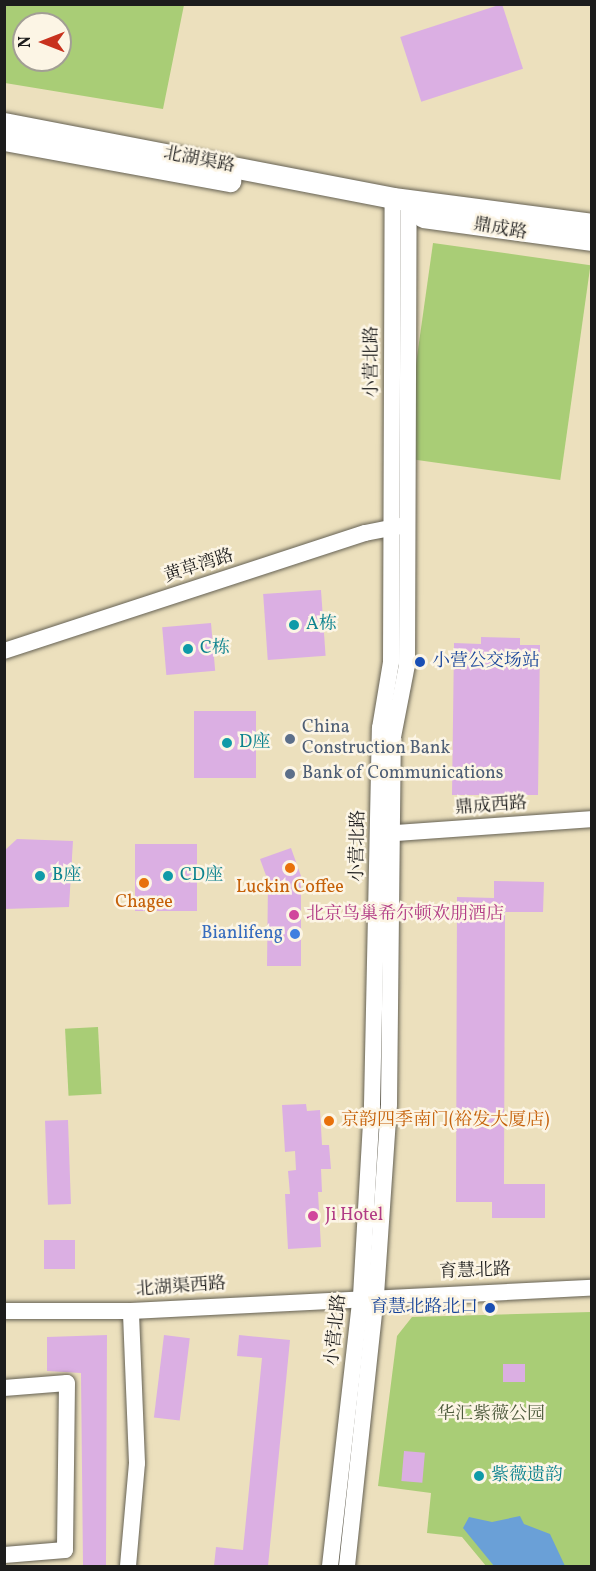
<!DOCTYPE html>
<html>
<head>
<meta charset="utf-8">
<style>
	body { margin:0 }
	#map { position:relative; width:596px; height:1571px; overflow:hidden; background:#ece0bd; font-family:Vollkorn,"Noto Serif SC",serif }
	div>[style] { position:absolute }
	.green>* { inset:0; background:#a9cd76; transform-origin:0 0 }
	.water>* { inset:0; background:#6aa0d7 }
	.building>* { inset:0; background:#dbafe3; transform-origin:0 0 }
	.roads { filter:drop-shadow(0 0 2px #656154) drop-shadow(0 0 2px #656154) }
	.minor>* { height:16px; margin:-8px; padding:0 8px; transform-origin:8px; border-radius:8px; background:#fff }
	.major>* { height:21px; margin:-10.5px; padding:0 10.5px; transform-origin:10.5px; border-radius:10.5px; background:#fff }
	.dots>* { width:16px; height:16px; translate:-50% -50%; box-sizing:border-box; border:3px solid #fcf5e5; border-radius:50% }
	span { translate:-50% -50%; white-space:nowrap; text-align:center; line-height:1.15; -webkit-text-stroke:5px #fcf5e5; paint-order:stroke }
	.street-label { font-size:18px; color:#1c1c1c }
	.culture-label { font-size:18px; color:#0d838f }
	.left { translate:0 -50%; text-align:left }
	.transit-label { font-size:18px; color:#164399 }
	.right { translate:-100% -50%; text-align:right }
	.service-label { font-size:18px; color:#4e5e75 }
	.food-label { font-size:18px; color:#c56008 }
	.hotel-label { font-size:18px; color:#b23c85 }
	.shop-label { font-size:18px; color:#366cbe }
	.park-label { font-size:18px; color:#4d5a3c }
	.frame { position:absolute; inset:0; border:6px solid #1c1c1c; pointer-events:none }
	.north { position:absolute; left:12px; top:12px; width:60px; height:60px; box-sizing:border-box; background:#fcf5e5; border:2px solid #a29e95; border-radius:50%; rotate:270deg; font-size:16px; font-weight:700; line-height:24px; text-align:center; color:#1c1c1c }
	.north::after { content:''; display:block; margin:auto; width:21px; height:27px; background:#c8321e; clip-path:polygon(50% 0,100% 100%,50% 72%,0 100%) }
</style>
</head>
<body>
<div id="map">
	<div class="green">
		<div style="clip-path:polygon(evenodd,4px 5px,184px 5px,163px 109px,5px 83px,4px 5px,24px 24px,60px 24px,60px 60px,24px 60px,24px 24px)"></div>
		<div style="left:433px;top:243px;width:159px;height:217px;rotate:8deg"></div>
		<div style="left:98px;top:1027px;width:67px;height:33px;rotate:87deg"></div>
		<div style="clip-path:polygon(591px 1312px,591px 1566px,486px 1566px,462px 1537px,427px 1533px,431px 1493px,378px 1486px,397px 1336px,412px 1317px)"></div>
	</div>
	<div class="water">
		<div style="clip-path:polygon(520px 1516px,524px 1524px,550px 1534px,565px 1566px,494px 1566px,463px 1528px,469px 1517px,492px 1522px)"></div>
	</div>
	<div class="building">
		<div style="left:502px;top:4px;width:68px;height:107px;rotate:72deg"></div>
		<div style="left:321px;top:590px;width:66px;height:58px;rotate:86deg"></div>
		<div style="left:211px;top:623px;width:48px;height:49px;rotate:85deg"></div>
		<div style="clip-path:polygon(481px 637px,520px 638px,520px 645px,540px 645px,538px 795px,452px 795px,454px 643px,481px 644px)"></div>
		<div style="left:194px;top:711px;width:62px;height:67px"></div>
		<div style="clip-path:polygon(17px 839px,73px 841px,69px 907px,4px 909px,4px 851px)"></div>
		<div style="left:135px;top:844px;width:62px;height:67px"></div>
		<div style="clip-path:polygon(291px 848px,301px 876px,301px 966px,267px 966px,268px 881px,260px 859px)"></div>
		<div style="clip-path:polygon(494px 881px,544px 882px,543px 912px,505px 912px,504px 1184px,545px 1184px,545px 1218px,492px 1218px,492px 1202px,456px 1202px,457px 897px,494px 898px)"></div>
		<div style="clip-path:polygon(306px 1104px,307px 1111px,320px 1110px,322px 1145px,329px 1145px,331px 1169px,321px 1169px,322px 1192px,318px 1192px,321px 1247px,288px 1249px,285px 1194px,290px 1194px,288px 1171px,296px 1170px,295px 1151px,285px 1152px,282px 1105px)"></div>
		<div style="left:68px;top:1120px;width:84px;height:23px;rotate:88deg"></div>
		<div style="left:44px;top:1240px;width:31px;height:29px"></div>
		<div style="clip-path:polygon(107px 1335px,106px 1566px,83px 1566px,81px 1373px,47px 1371px,47px 1337px)"></div>
		<div style="left:164px;top:1335px;width:26px;height:83px;rotate:7deg"></div>
		<div style="clip-path:polygon(239px 1335px,290px 1340px,268px 1566px,214px 1566px,216px 1547px,243px 1550px,262px 1358px,237px 1356px)"></div>
		<div style="left:503px;top:1364px;width:22px;height:18px"></div>
		<div style="left:404px;top:1451px;width:21px;height:30px;rotate:5deg"></div>
	</div>
	<div class="roads">
		<div class="minor">
			<div style="left:4px;top:651px;width:380px;rotate:-18.1deg"></div>
			<div style="left:365px;top:533px;width:37px;rotate:-11deg"></div>
			<div style="left:383px;top:834px;width:210px;rotate:-4.1deg"></div>
			<div style="left:4px;top:1311px;width:127px"></div>
			<div style="left:131px;top:1311px;width:462px;rotate:-2.9deg"></div>
			<div style="left:4px;top:1388px;width:63px;rotate:-4.5deg"></div>
			<div style="left:67px;top:1383px;width:167px;rotate:90.7deg"></div>
			<div style="left:65px;top:1550px;width:61px;rotate:175.3deg"></div>
			<div style="left:128px;top:1566px;width:103px;rotate:-85deg"></div>
			<div style="left:137px;top:1463px;width:152px;rotate:-92.3deg"></div>
			<div style="left:330px;top:1566px;width:272px;rotate:-83.5deg"></div>
			<div style="left:361px;top:1296px;width:191px;rotate:-86.7deg"></div>
			<div style="left:372px;top:1105px;width:377px;rotate:-88.8deg"></div>
			<div style="left:380px;top:728px;width:67px;rotate:-80.5deg"></div>
			<div style="left:391px;top:662px;width:464px;rotate:-89.8deg"></div>
			<div style="left:347px;top:1566px;width:273px;rotate:-83.9deg"></div>
			<div style="left:376px;top:1295px;width:191px;rotate:-86.1deg"></div>
			<div style="left:389px;top:1104px;width:367px;rotate:-89.4deg"></div>
			<div style="left:393px;top:737px;width:73px;rotate:-79deg"></div>
			<div style="left:407px;top:665px;width:464px;rotate:-89.8deg"></div>
		</div>
		<div class="major">
			<div style="left:4px;top:123px;width:396px;rotate:10.9deg"></div>
			<div style="left:393px;top:198px;width:201px;rotate:7.4deg"></div>
			<div style="left:4px;top:140px;width:230px;rotate:10.3deg"></div>
			<div style="left:423px;top:217px;width:171px;rotate:7.8deg"></div>
		</div>
	</div>
	<div class="dots">
		<div style="left:294px;top:625px;background:#0f9aa8"></div>
		<div style="left:188px;top:649px;background:#0f9aa8"></div>
		<div style="left:420px;top:662px;background:#1a4fb4"></div>
		<div style="left:290px;top:739px;background:#5c6f8a"></div>
		<div style="left:227px;top:743px;background:#0f9aa8"></div>
		<div style="left:290px;top:774px;background:#5c6f8a"></div>
		<div style="left:290px;top:868px;background:#e8710a"></div>
		<div style="left:40px;top:876px;background:#0f9aa8"></div>
		<div style="left:168px;top:876px;background:#0f9aa8"></div>
		<div style="left:144px;top:883px;background:#e8710a"></div>
		<div style="left:294px;top:915px;background:#d1479c"></div>
		<div style="left:295px;top:934px;background:#3f7fe0"></div>
		<div style="left:329px;top:1121px;background:#e8710a"></div>
		<div style="left:313px;top:1216px;background:#d1479c"></div>
		<div style="left:490px;top:1308px;background:#1a4fb4"></div>
		<div style="left:479px;top:1476px;background:#0f9aa8"></div>
	</div>
	<div class="street-label">
		<span style="left:199px;top:161px;rotate:11deg">北湖渠路</span>
		<span style="left:500px;top:230px;rotate:10deg">鼎成路</span>
		<span style="left:373px;top:362px;rotate:-90deg">小营北路</span>
		<span style="left:199px;top:567px;rotate:-18deg">黄草湾路</span>
		<span style="left:491px;top:807px;rotate:-4deg">鼎成西路</span>
		<span style="left:359px;top:846px;rotate:-89deg">小营北路</span>
		<span style="left:475px;top:1272px;rotate:-2deg">育慧北路</span>
		<span style="left:181px;top:1288px;rotate:-4deg">北湖渠西路</span>
		<span style="left:337px;top:1330px;rotate:-84deg">小营北路</span>
	</div>
	<div class="culture-label">
		<span class="left" style="left:306px;top:625px">A栋</span>
		<span class="left" style="left:200px;top:649px">C栋</span>
		<span class="left" style="left:239px;top:743px">D座</span>
		<span class="left" style="left:52px;top:876px">B座</span>
		<span class="left" style="left:180px;top:876px">CD座</span>
		<span class="left" style="left:491px;top:1476px">紫薇遗韵</span>
	</div>
	<div class="transit-label">
		<span class="left" style="left:432px;top:662px">小营公交场站</span>
		<span class="right" style="left:478px;top:1308px">育慧北路北口</span>
	</div>
	<div class="service-label">
		<span class="left" style="left:302px;top:739px">China<br>Construction Bank</span>
		<span class="left" style="left:302px;top:774px">Bank of Communications</span>
	</div>
	<div class="food-label">
		<span style="left:290px;top:888px">Luckin Coffee</span>
		<span style="left:144px;top:903px">Chagee</span>
		<span class="left" style="left:341px;top:1121px">京韵四季南门(裕发大厦店)</span>
	</div>
	<div class="hotel-label">
		<span class="left" style="left:306px;top:915px">北京鸟巢希尔顿欢朋酒店</span>
		<span class="left" style="left:325px;top:1216px">Ji Hotel</span>
	</div>
	<div class="shop-label">
		<span class="right" style="left:283px;top:934px">Bianlifeng</span>
	</div>
	<div class="park-label">
		<span style="left:491px;top:1415px">华汇紫薇公园</span>
	</div>
	<div class="frame"></div>
	<div class="north">N</div>
</div>
</body>
</html>
